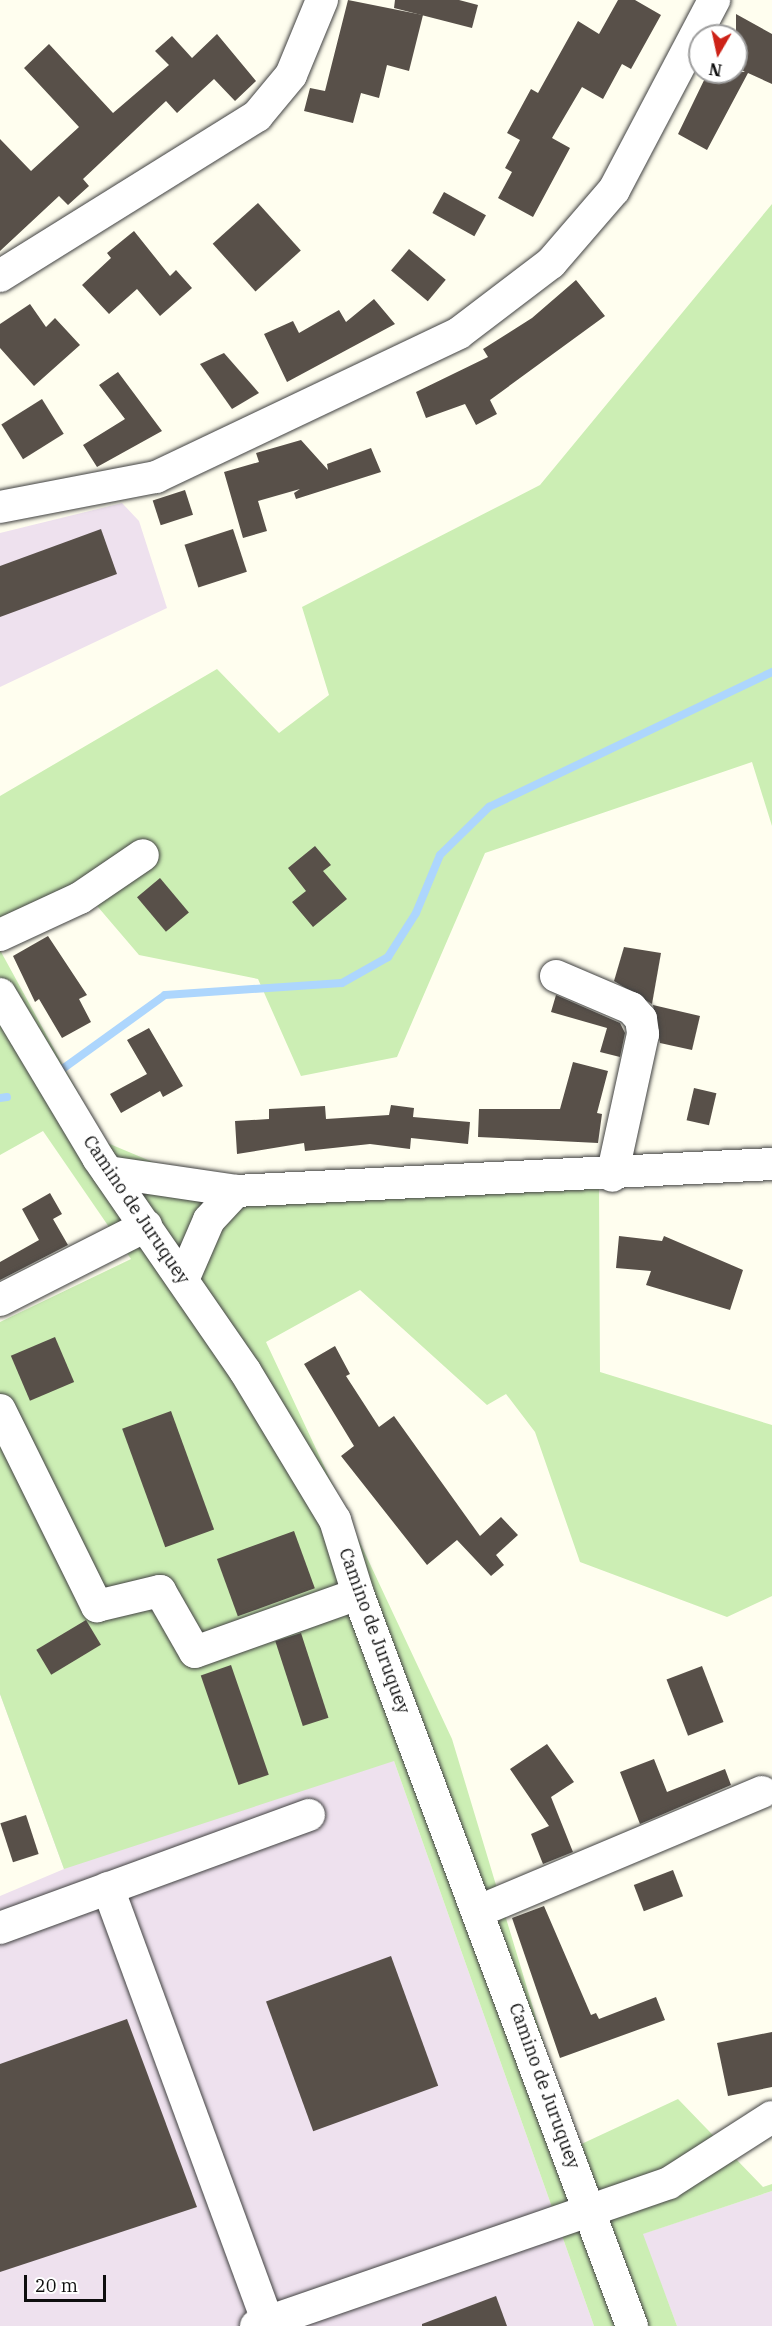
<!DOCTYPE html>
<html>
<head>
<meta charset="utf-8">
<style>
	body { margin:0 }
	#map { position:relative; width:772px; height:2326px; overflow:hidden; background:#fffeef; font-family:"IBM Plex Serif",serif }
	div>[style] { position:absolute }
	.industrial>* { inset:0; background:#eee1ee }
	.green>* { inset:0; background:#cceeb4 }
	.stream>* { height:8px; margin:-4px; padding:0 4px; transform-origin:4px; border-radius:4px; background:#add6fd }
	.building>* { inset:0; background:#585049; transform-origin:0 0 }
	.roads { filter:drop-shadow(0 0 2px #414141) drop-shadow(0 0 2px #414141) }
	.minor>* { height:32px; margin:-16px; padding:0 16px; transform-origin:16px; border-radius:16px; background:#fff }
	span { translate:-50% -50%; white-space:nowrap; text-align:center; line-height:1.15; -webkit-text-stroke:6px #fff; paint-order:stroke }
	.street-label { font-size:18px; color:#0e0e0e }
	.north { position:absolute; left:688px; top:24px; width:60px; height:60px; box-sizing:border-box; background:#fff; border:2px solid #9f9f9f; border-radius:50%; rotate:189deg; font-size:16px; font-weight:700; line-height:24px; text-align:center; color:#0e0e0e }
	.north::after { content:''; display:block; margin:auto; width:21px; height:27px; background:#cd2217; clip-path:polygon(50% 0,100% 100%,50% 72%,0 100%) }
	.scale { position:absolute; left:24px; top:2275px; width:82px; height:27px; box-sizing:border-box; border:3px solid #0e0e0e; border-top:0; padding-left:8px; font-size:18px; line-height:21px; white-space:nowrap; color:#0e0e0e; -webkit-text-stroke:4px #fff; paint-order:stroke }
</style>
</head>
<body>
<div id="map">
	<div class="industrial">
		<div style="clip-path:polygon(122px 503px,139px 521px,167px 608px,0 687px,0 533px)"></div>
		<div style="clip-path:polygon(0 1322px,394px 1761px,594px 2326px,0 2326px,0 1896px,64px 1869px,0 1694px)"></div>
		<div style="clip-path:polygon(772px 2191px,772px 2326px,677px 2326px,642px 2234px)"></div>
	</div>
	<div class="green">
		<div style="clip-path:polygon(772px 204px,772px 826px,752px 762px,485px 853px,397px 1057px,301px 1076px,258px 979px,139px 955px,92px 900px,0 943px,0 796px,217px 669px,279px 733px,329px 695px,302px 607px,540px 485px)"></div>
		<div style="clip-path:polygon(0 950px,105px 1142px,241px 1199px,599px 1184px,600px 1372px,772px 1425px,772px 1596px,727px 1617px,580px 1562px,535px 1432px,506px 1394px,487px 1405px,360px 1290px,266px 1342px,452px 1739px,575px 2147px,678px 2099px,763px 2187px,772px 2184px,772px 2191px,643px 2234px,677px 2326px,594px 2326px,394px 1761px,64px 1869px,0 1694px,0 1322px,131px 1259px,43px 1131px,0 1155px)"></div>
	</div>
	<div class="stream">
		<div style="left:61px;top:1070px;width:128px;rotate:-35.8deg"></div>
		<div style="left:165px;top:995px;width:177px;rotate:-3.9deg"></div>
		<div style="left:342px;top:983px;width:53px;rotate:-29.5deg"></div>
		<div style="left:388px;top:957px;width:52px;rotate:-57.5deg"></div>
		<div style="left:416px;top:913px;width:63px;rotate:-67.5deg"></div>
		<div style="left:440px;top:855px;width:69px;rotate:-44.4deg"></div>
		<div style="left:489px;top:807px;width:314px;rotate:-25.5deg"></div>
		<div style="left:0;top:1098px;width:7px;rotate:-8deg"></div>
	</div>
	<div class="building">
		<div style="clip-path:polygon(348px 0,423px 15px,409px 71px,387px 65px,379px 98px,361px 93px,353px 123px,304px 111px,310px 88px,325px 91px)"></div>
		<div style="clip-path:polygon(395px 0,459px 0,478px 5px,472px 28px,394px 8px)"></div>
		<div style="clip-path:polygon(618px 0,635px 0,661px 15px,631px 69px,622px 64px,603px 99px,582px 87px,552px 138px,570px 148px,533px 217px,498px 198px,512px 172px,505px 168px,520px 140px,507px 133px,531px 89px,538px 93px,578px 21px,599px 34px)"></div>
		<div style="clip-path:polygon(736px 14px,772px 34px,772px 84px,748px 73px,707px 150px,678px 134px,708px 72px,745px 72px,736px 67px)"></div>
		<div style="clip-path:polygon(217px 34px,256px 81px,235px 101px,214px 79px,177px 113px,166px 101px,83px 179px,89px 186px,68px 205px,59px 196px,0 251px,0 139px,31px 171px,79px 127px,24px 68px,49px 44px,113px 113px,169px 65px,155px 51px,172px 36px,192px 58px)"></div>
		<div style="left:444px;top:192px;width:48px;height:24px;rotate:29deg"></div>
		<div style="left:258px;top:203px;width:64px;height:61px;rotate:48deg"></div>
		<div style="clip-path:polygon(134px 231px,170px 276px,176px 270px,192px 288px,160px 316px,137px 289px,109px 314px,82px 285px,111px 258px,107px 253px)"></div>
		<div style="left:409px;top:249px;width:48px;height:28px;rotate:40deg"></div>
		<div style="clip-path:polygon(576px 280px,605px 316px,490px 400px,497px 414px,476px 425px,465px 404px,426px 418px,416px 392px,488px 357px,483px 349px,532px 318px)"></div>
		<div style="clip-path:polygon(374px 299px,395px 324px,287px 382px,264px 334px,293px 321px,299px 333px,339px 310px,346px 322px)"></div>
		<div style="clip-path:polygon(30px 304px,46px 327px,55px 318px,80px 345px,34px 386px,0 348px,0 324px)"></div>
		<div style="clip-path:polygon(224px 353px,259px 393px,232px 409px,200px 364px)"></div>
		<div style="clip-path:polygon(118px 372px,162px 431px,97px 467px,83px 445px,125px 419px,99px 385px)"></div>
		<div style="left:42px;top:399px;width:41px;height:48px;rotate:58deg"></div>
		<div style="clip-path:polygon(301px 440px,328px 470px,327px 464px,371px 448px,381px 472px,296px 499px,294px 493px,300px 489px,258px 501px,267px 531px,243px 538px,224px 472px,259px 462px,256px 453px)"></div>
		<div style="left:185px;top:490px;width:26px;height:34px;rotate:72deg"></div>
		<div style="clip-path:polygon(101px 529px,117px 574px,0 617px,0 566px)"></div>
		<div style="left:233px;top:529px;width:45px;height:51px;rotate:72deg"></div>
		<div style="clip-path:polygon(315px 846px,331px 865px,323px 871px,347px 899px,313px 927px,292px 902px,306px 891px,288px 868px)"></div>
		<div style="left:160px;top:878px;width:45px;height:30px;rotate:50deg"></div>
		<div style="clip-path:polygon(48px 936px,87px 995px,79px 999px,91px 1022px,62px 1038px,39px 999px,35px 1002px,13px 956px)"></div>
		<div style="clip-path:polygon(624px 947px,661px 953px,652px 1004px,614px 981px)"></div>
		<div style="clip-path:polygon(556px 995px,620px 1023px,625px 1033px,620px 1057px,600px 1052px,607px 1028px,551px 1012px)"></div>
		<div style="clip-path:polygon(653px 1005px,700px 1016px,692px 1050px,660px 1043px)"></div>
		<div style="clip-path:polygon(149px 1028px,183px 1086px,163px 1097px,160px 1091px,121px 1113px,110px 1094px,147px 1074px,127px 1040px)"></div>
		<div style="clip-path:polygon(573px 1062px,608px 1071px,597px 1113px,602px 1114px,598px 1143px,478px 1137px,479px 1109px,560px 1109px)"></div>
		<div style="left:694px;top:1088px;width:23px;height:33px;rotate:13deg"></div>
		<div style="clip-path:polygon(391px 1105px,414px 1108px,413px 1117px,470px 1122px,468px 1144px,411px 1138px,410px 1149px,370px 1144px,305px 1151px,304px 1143px,237px 1154px,235px 1121px,269px 1119px,269px 1109px,325px 1106px,326px 1119px,389px 1115px)"></div>
		<div style="clip-path:polygon(50px 1193px,62px 1214px,53px 1219px,68px 1245px,0 1280px,0 1262px,39px 1240px,22px 1209px)"></div>
		<div style="clip-path:polygon(619px 1236px,662px 1241px,664px 1236px,743px 1270px,730px 1310px,646px 1285px,651px 1271px,616px 1268px)"></div>
		<div style="left:55px;top:1337px;width:49px;height:48px;rotate:67deg"></div>
		<div style="clip-path:polygon(335px 1346px,350px 1374px,346px 1376px,379px 1427px,394px 1416px,480px 1536px,501px 1517px,518px 1535px,496px 1555px,504px 1565px,491px 1576px,457px 1540px,427px 1565px,341px 1456px,354px 1446px,304px 1364px)"></div>
		<div style="left:171px;top:1411px;width:126px;height:52px;rotate:70deg"></div>
		<div style="left:294px;top:1531px;width:61px;height:82px;rotate:70deg"></div>
		<div style="left:86px;top:1620px;width:29px;height:58px;rotate:59deg"></div>
		<div style="left:301px;top:1633px;width:89px;height:27px;rotate:72deg"></div>
		<div style="left:231px;top:1665px;width:116px;height:32px;rotate:71deg"></div>
		<div style="left:702px;top:1666px;width:60px;height:38px;rotate:69deg"></div>
		<div style="clip-path:polygon(547px 1744px,574px 1782px,551px 1797px,573px 1852px,543px 1864px,531px 1834px,549px 1826px,510px 1769px)"></div>
		<div style="clip-path:polygon(654px 1759px,667px 1792px,725px 1769px,731px 1785px,640px 1824px,620px 1772px)"></div>
		<div style="left:26px;top:1815px;width:41px;height:27px;rotate:72deg"></div>
		<div style="left:673px;top:1870px;width:28px;height:42px;rotate:69deg"></div>
		<div style="clip-path:polygon(544px 1906px,591px 2015px,596px 2013px,599px 2019px,656px 1997px,665px 2020px,560px 2058px,512px 1918px)"></div>
		<div style="left:391px;top:1956px;width:138px;height:133px;rotate:70deg"></div>
		<div style="clip-path:polygon(127px 2019px,197px 2207px,0 2272px,0 2064px)"></div>
		<div style="clip-path:polygon(772px 2032px,772px 2087px,728px 2096px,717px 2043px)"></div>
		<div style="clip-path:polygon(496px 2296px,507px 2326px,422px 2326px,422px 2324px)"></div>
	</div>
	<div class="roads">
		<div class="minor">
			<div style="left:0;top:276px;width:303px;rotate:-31.9deg"></div>
			<div style="left:257px;top:116px;width:53px;rotate:-50.3deg"></div>
			<div style="left:291px;top:75px;width:81px;rotate:-67.5deg"></div>
			<div style="left:0;top:507px;width:159px;rotate:-10.9deg"></div>
			<div style="left:156px;top:477px;width:335px;rotate:-25.4deg"></div>
			<div style="left:459px;top:333px;width:116px;rotate:-37.3deg"></div>
			<div style="left:551px;top:263px;width:96px;rotate:-49.2deg"></div>
			<div style="left:614px;top:190px;width:215px;rotate:-62.2deg"></div>
			<div style="left:0;top:935px;width:88px;rotate:-24.8deg"></div>
			<div style="left:80px;top:898px;width:76px;rotate:-34.3deg"></div>
			<div style="left:556px;top:976px;width:82px;rotate:23.1deg"></div>
			<div style="left:631px;top:1008px;width:15px;rotate:48deg"></div>
			<div style="left:641px;top:1019px;width:15px;rotate:82deg"></div>
			<div style="left:643px;top:1034px;width:145px;rotate:102.3deg"></div>
			<div style="left:0;top:994px;width:191px;rotate:59.1deg"></div>
			<div style="left:98px;top:1158px;width:259px;rotate:55.4deg"></div>
			<div style="left:245px;top:1371px;width:174px;rotate:58.9deg"></div>
			<div style="left:335px;top:1520px;width:77px;rotate:72.7deg"></div>
			<div style="left:358px;top:1594px;width:782px;rotate:69.48deg"></div>
			<div style="left:108px;top:1172px;width:129px;rotate:8.4deg"></div>
			<div style="left:236px;top:1191px;width:537px;rotate:-2.88deg"></div>
			<div style="left:183px;top:1280px;width:65px;rotate:-66.6deg"></div>
			<div style="left:209px;top:1220px;width:40px;rotate:-47deg"></div>
			<div style="left:0;top:1300px;width:164px;rotate:-26.9deg"></div>
			<div style="left:0;top:1410px;width:219px;rotate:63.7deg"></div>
			<div style="left:97px;top:1606px;width:65px;rotate:-13.4deg"></div>
			<div style="left:160px;top:1591px;width:70px;rotate:60.2deg"></div>
			<div style="left:195px;top:1652px;width:173px;rotate:-19.6deg"></div>
			<div style="left:108px;top:1888px;width:463px;rotate:69.8deg"></div>
			<div style="left:479px;top:1911px;width:307px;rotate:-22.8deg"></div>
			<div style="left:0;top:1928px;width:329px;rotate:-20.1deg"></div>
			<div style="left:256px;top:2326px;width:437px;rotate:-19.1deg"></div>
			<div style="left:669px;top:2183px;width:122px;rotate:-32.7deg"></div>
		</div>
	</div>
	<div class="street-label">
		<span style="left:136px;top:1210px;rotate:56deg">Camino de Juruquey</span>
		<span style="left:374px;top:1631px;rotate:70deg">Camino de Juruquey</span>
		<span style="left:544px;top:2086px;rotate:70deg">Camino de Juruquey</span>
	</div>
	<div class="north">N</div>
	<div class="scale">20 m</div>
</div>
</body>
</html>
